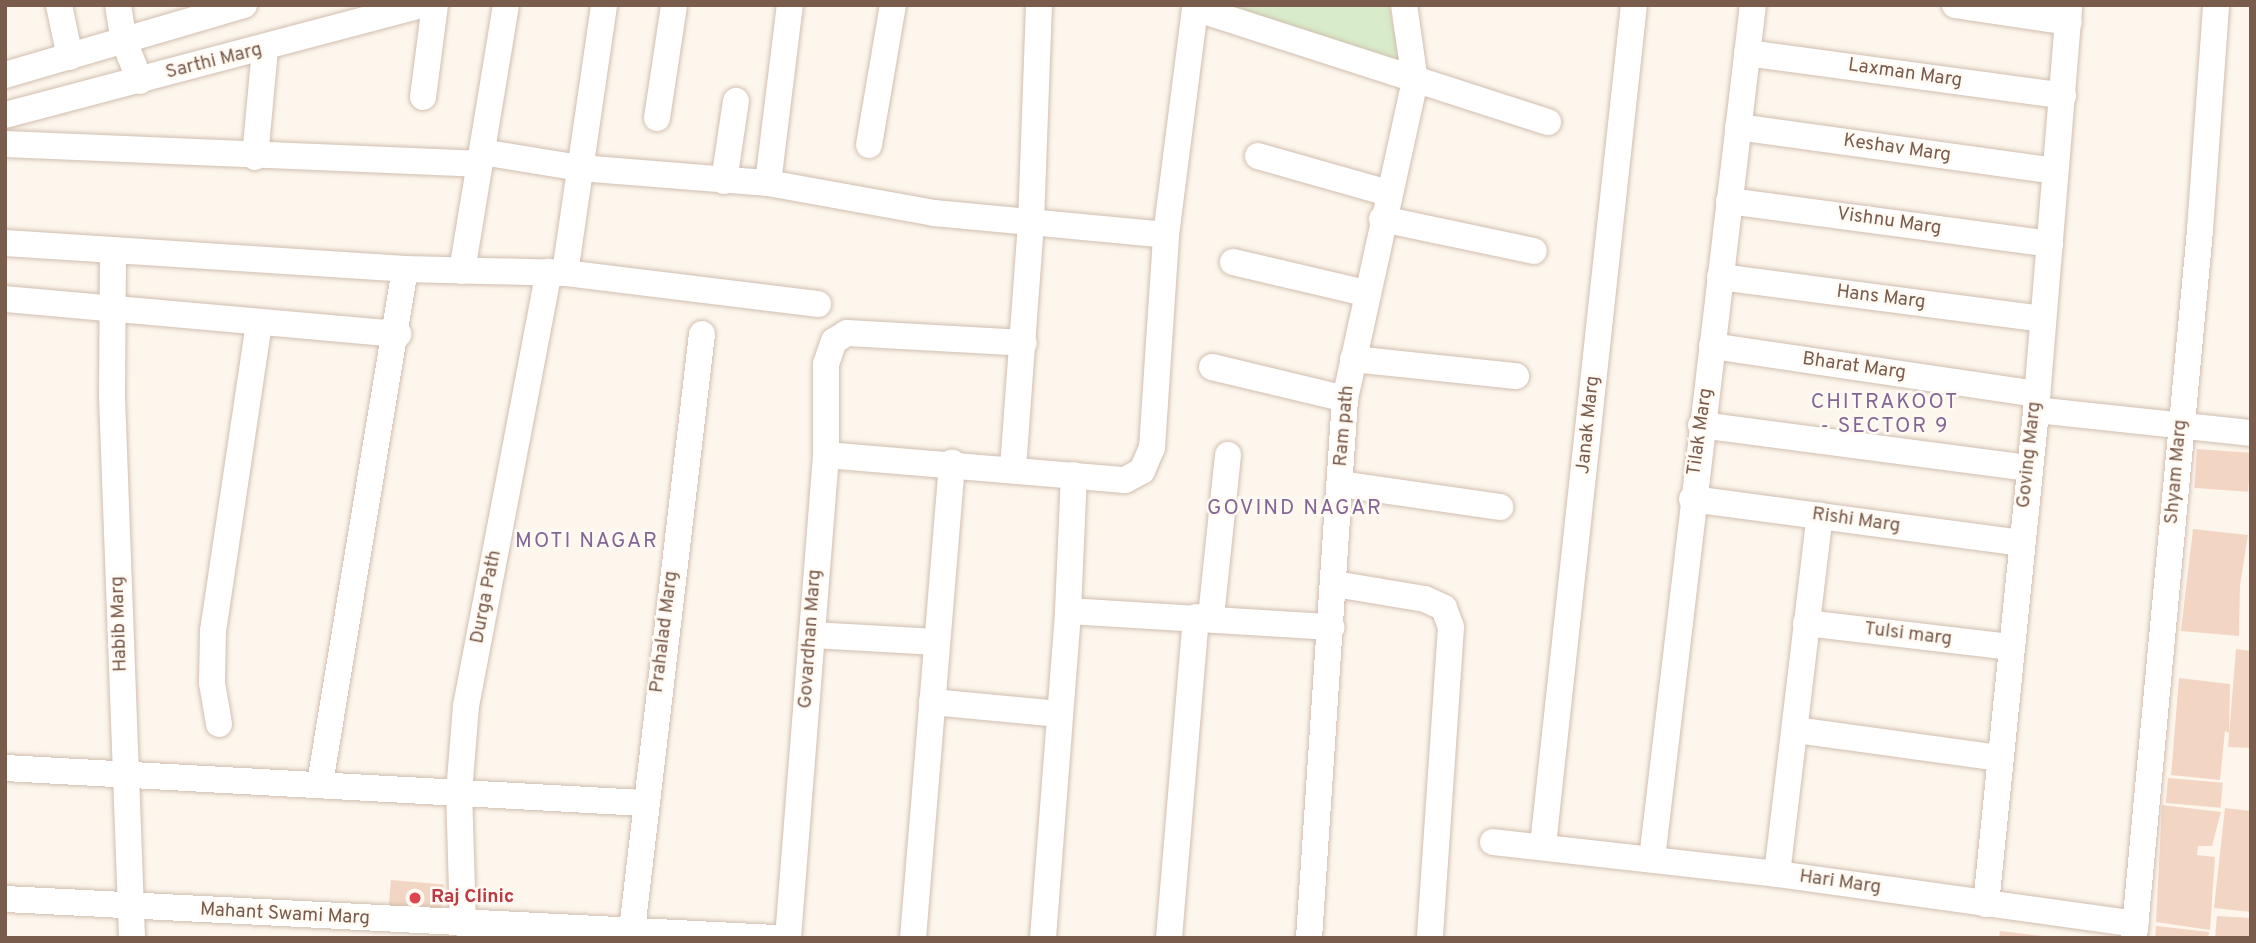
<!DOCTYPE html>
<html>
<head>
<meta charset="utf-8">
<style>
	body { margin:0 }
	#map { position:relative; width:2256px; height:943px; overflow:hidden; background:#fdf6ec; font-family:Overpass,sans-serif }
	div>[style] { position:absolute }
	.green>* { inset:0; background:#d8ecc9 }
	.building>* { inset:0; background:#f3d5c3; transform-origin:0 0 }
	.roads { filter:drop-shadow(0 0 2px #d1beb0) drop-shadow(0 0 2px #d1beb0) }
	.minor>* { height:26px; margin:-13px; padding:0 13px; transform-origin:13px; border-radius:13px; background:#fff }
	.dots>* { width:19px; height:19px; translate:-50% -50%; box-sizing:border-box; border:4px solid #fffaf3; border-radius:50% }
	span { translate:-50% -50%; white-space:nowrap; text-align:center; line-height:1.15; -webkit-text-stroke:5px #fffaf3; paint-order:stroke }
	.street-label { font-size:19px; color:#7a5c4d }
	.health-label { font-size:19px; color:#be3a42; font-weight:700 }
	.left { translate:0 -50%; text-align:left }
	.neighbourhood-label { font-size:21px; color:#846695; letter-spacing:2px }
	.frame { position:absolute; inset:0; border:7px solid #7a5c4d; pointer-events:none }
</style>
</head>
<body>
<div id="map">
	<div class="green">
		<div style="clip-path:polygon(1218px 5px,1389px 5px,1401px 67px)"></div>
	</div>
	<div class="building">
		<div style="left:2197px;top:449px;width:54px;height:39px;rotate:4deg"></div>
		<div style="clip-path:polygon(2193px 529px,2248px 535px,2240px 585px,2239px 636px,2181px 631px)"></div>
		<div style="clip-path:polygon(2236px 649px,2251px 651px,2251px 748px,2228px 747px)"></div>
		<div style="clip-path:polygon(2179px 678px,2230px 684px,2229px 733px,2225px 731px,2220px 780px,2171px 775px)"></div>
		<div style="left:2168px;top:778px;width:55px;height:25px;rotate:5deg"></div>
		<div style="clip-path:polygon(2162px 805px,2221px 812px,2212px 846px,2198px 846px,2197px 855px,2215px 857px,2210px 930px,2156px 922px)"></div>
		<div style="clip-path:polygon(2225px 808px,2251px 811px,2251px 912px,2214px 908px)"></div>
		<div style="left:391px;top:880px;width:53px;height:32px;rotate:5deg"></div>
		<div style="clip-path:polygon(2217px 916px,2251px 918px,2251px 938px,2215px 938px)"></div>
		<div style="clip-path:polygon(2156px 926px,2209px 932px,2208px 938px,2155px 938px)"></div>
		<div style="clip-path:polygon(2000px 931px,2042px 936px,2042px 938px,1999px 938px)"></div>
	</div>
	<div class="roads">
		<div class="minor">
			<div style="left:59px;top:5px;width:53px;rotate:78.1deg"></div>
			<div style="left:118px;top:5px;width:36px;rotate:81deg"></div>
			<div style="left:124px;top:41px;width:43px;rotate:68.2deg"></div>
			<div style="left:1955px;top:5px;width:115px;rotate:8.5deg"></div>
			<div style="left:1747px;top:53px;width:319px;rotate:7.7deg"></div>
			<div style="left:5px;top:75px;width:249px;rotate:-16.3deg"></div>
			<div style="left:423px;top:97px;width:93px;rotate:-82.6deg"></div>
			<div style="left:5px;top:115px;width:431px;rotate:-14.8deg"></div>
			<div style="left:657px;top:118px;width:114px;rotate:-81.4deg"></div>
			<div style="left:1738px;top:127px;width:320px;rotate:7.9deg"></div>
			<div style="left:5px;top:144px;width:473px;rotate:2.4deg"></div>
			<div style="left:869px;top:145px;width:142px;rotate:-80.3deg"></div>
			<div style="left:482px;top:152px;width:99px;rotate:9.3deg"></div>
			<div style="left:580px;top:168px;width:189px;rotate:4.6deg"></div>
			<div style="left:768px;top:183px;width:169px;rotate:10.2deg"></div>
			<div style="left:934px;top:213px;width:233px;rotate:5.4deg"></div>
			<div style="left:1258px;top:156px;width:135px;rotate:15.9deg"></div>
			<div style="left:255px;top:157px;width:108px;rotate:-84.7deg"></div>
			<div style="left:724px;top:181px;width:81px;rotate:-81.5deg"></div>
			<div style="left:768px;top:183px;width:179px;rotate:-83deg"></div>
			<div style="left:1729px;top:201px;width:324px;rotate:7.6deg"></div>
			<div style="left:1382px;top:219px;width:155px;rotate:11.9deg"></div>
			<div style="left:5px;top:243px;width:401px;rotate:3.7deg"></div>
			<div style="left:405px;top:269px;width:160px;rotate:1.4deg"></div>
			<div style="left:565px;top:273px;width:271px;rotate:-81.7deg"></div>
			<div style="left:113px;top:253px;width:144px;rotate:90.4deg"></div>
			<div style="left:112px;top:397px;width:541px;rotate:87.88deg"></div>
			<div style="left:1233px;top:262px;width:136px;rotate:13.2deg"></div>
			<div style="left:462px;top:271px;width:270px;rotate:-80.6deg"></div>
			<div style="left:565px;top:273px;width:255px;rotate:7deg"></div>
			<div style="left:1720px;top:277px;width:325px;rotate:7.4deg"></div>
			<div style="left:5px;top:299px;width:395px;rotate:5.1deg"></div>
			<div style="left:1712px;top:346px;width:329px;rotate:8.4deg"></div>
			<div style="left:1353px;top:359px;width:164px;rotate:6deg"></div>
			<div style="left:1212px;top:367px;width:137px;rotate:13.5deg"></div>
			<div style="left:2036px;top:410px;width:216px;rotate:6.1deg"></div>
			<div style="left:1701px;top:425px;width:331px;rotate:7.5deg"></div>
			<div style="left:826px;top:455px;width:300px;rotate:4.8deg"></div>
			<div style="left:1125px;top:480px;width:19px;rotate:-28deg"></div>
			<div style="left:1142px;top:471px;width:25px;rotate:-67deg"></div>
			<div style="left:1152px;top:448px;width:213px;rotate:-86.2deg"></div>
			<div style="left:1166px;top:235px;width:229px;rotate:-82.7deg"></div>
			<div style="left:1195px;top:8px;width:371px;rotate:17.9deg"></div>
			<div style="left:1013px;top:468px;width:246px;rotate:-85.8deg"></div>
			<div style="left:1031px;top:223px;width:218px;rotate:-87.9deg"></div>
			<div style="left:1340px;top:484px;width:162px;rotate:8.2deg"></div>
			<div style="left:1692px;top:499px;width:332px;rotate:7.6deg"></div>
			<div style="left:1335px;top:584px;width:91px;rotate:9.5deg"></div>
			<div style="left:1425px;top:599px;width:21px;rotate:25deg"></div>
			<div style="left:1444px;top:608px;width:20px;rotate:70deg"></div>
			<div style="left:1451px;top:627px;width:312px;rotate:93.9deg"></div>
			<div style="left:1068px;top:611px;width:264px;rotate:3.5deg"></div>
			<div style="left:1211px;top:617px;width:163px;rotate:-84deg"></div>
			<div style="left:1806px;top:623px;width:205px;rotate:6.7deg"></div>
			<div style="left:812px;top:635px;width:125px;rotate:3.2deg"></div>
			<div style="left:932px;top:702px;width:128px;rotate:5.4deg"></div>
			<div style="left:219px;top:724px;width:42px;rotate:-99.7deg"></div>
			<div style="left:212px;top:683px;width:52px;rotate:-88.9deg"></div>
			<div style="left:213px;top:631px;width:312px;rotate:-81.5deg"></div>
			<div style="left:1795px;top:730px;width:207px;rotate:7.8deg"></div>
			<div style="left:5px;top:768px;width:640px;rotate:3.14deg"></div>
			<div style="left:320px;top:783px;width:521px;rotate:-80.61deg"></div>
			<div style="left:1493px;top:842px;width:286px;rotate:6.4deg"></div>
			<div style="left:1777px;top:874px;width:362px;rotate:7.9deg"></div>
			<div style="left:1543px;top:845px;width:845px;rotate:-83.82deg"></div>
			<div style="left:1652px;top:859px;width:860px;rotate:-83.26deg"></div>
			<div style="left:1777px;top:874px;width:361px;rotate:-83.2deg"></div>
			<div style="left:5px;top:899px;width:771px;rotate:2.9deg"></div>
			<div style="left:1986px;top:904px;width:497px;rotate:-84.2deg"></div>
			<div style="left:2036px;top:410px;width:406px;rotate:-85.3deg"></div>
			<div style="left:463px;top:924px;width:131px;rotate:-91.7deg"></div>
			<div style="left:459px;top:793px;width:87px;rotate:-85.4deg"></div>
			<div style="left:466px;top:706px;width:442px;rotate:-79.2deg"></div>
			<div style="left:632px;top:930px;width:600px;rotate:-83.3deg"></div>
			<div style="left:788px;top:938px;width:484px;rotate:-85.5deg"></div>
			<div style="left:826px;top:455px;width:91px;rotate:-90deg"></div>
			<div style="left:826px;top:364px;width:24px;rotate:-71deg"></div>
			<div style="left:834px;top:341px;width:15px;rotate:-32deg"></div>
			<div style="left:847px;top:333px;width:177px;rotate:3.2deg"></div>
			<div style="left:913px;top:938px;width:477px;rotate:-85.3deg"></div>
			<div style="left:1043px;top:938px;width:328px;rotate:-85.6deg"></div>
			<div style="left:1068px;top:611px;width:136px;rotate:-87.5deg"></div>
			<div style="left:1169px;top:938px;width:322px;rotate:-85.2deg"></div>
			<div style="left:1309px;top:938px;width:540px;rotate:-86.18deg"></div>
			<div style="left:1345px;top:399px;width:326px;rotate:-77.6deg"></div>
			<div style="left:1415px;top:81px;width:77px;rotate:-98.2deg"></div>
			<div style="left:2134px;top:938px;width:711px;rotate:-84.67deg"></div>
			<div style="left:2200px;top:230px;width:226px;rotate:-85.9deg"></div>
		</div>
	</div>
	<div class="dots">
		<div style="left:415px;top:898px;background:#e0444e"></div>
	</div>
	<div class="street-label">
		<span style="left:214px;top:62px;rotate:-14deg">Sarthi Marg</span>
		<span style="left:1905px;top:74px;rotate:8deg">Laxman Marg</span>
		<span style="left:1897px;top:149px;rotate:8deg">Keshav Marg</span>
		<span style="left:1889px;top:222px;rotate:8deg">Vishnu Marg</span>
		<span style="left:1881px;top:298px;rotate:7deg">Hans Marg</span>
		<span style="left:1854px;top:367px;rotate:8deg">Bharat Marg</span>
		<span style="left:1589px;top:425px;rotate:-84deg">Janak Marg</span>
		<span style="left:1345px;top:426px;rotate:-85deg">Ram path</span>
		<span style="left:1701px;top:432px;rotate:-82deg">Tilak Marg</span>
		<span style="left:2030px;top:455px;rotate:-84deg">Goving Marg</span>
		<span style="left:2177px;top:472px;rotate:-85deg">Shyam Marg</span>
		<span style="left:1856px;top:521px;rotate:8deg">Rishi Marg</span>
		<span style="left:487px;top:597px;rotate:-79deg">Durga Path</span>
		<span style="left:120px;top:624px;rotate:-92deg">Habib Marg</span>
		<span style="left:665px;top:632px;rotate:-83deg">Prahalad Marg</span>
		<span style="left:1908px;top:635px;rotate:7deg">Tulsi marg</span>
		<span style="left:811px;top:639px;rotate:-86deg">Govardhan Marg</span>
		<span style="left:1840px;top:883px;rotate:8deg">Hari Marg</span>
		<span style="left:285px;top:915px;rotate:3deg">Mahant Swami Marg</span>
	</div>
	<div class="health-label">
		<span class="left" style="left:431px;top:898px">Raj Clinic</span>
	</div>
	<div class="neighbourhood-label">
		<span style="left:1885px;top:415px">CHITRAKOOT<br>- SECTOR 9</span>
		<span style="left:1295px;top:509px">GOVIND NAGAR</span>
		<span style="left:587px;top:542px">MOTI NAGAR</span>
	</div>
	<div class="frame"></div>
</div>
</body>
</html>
